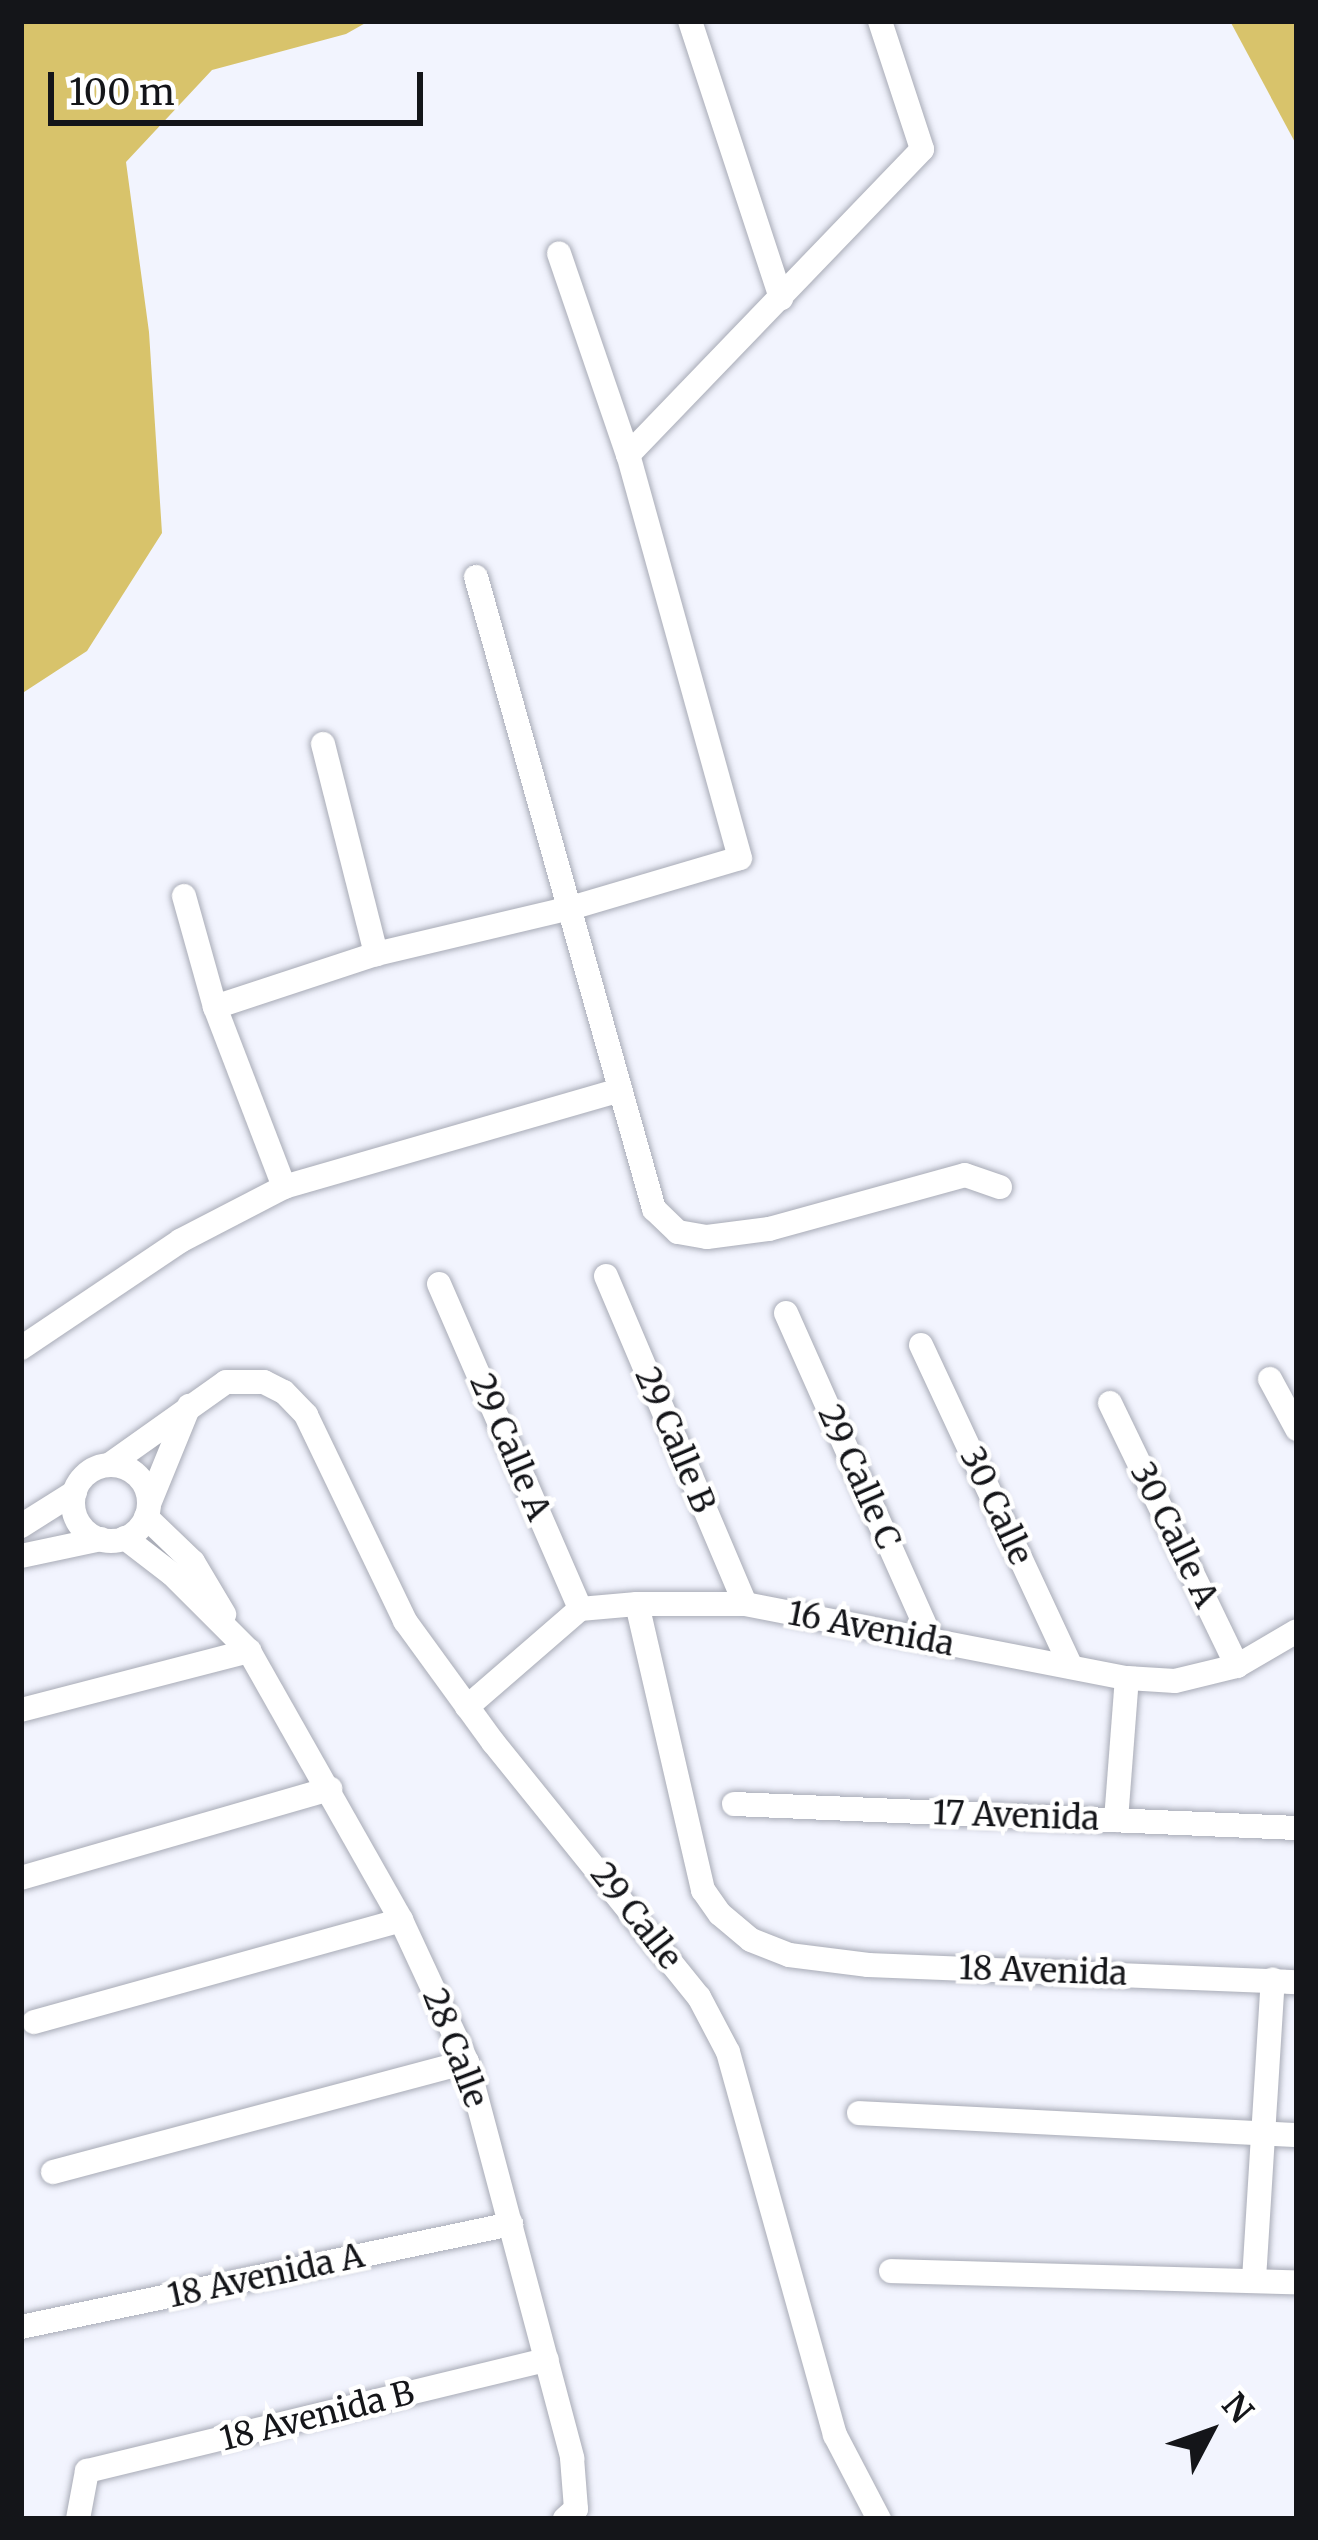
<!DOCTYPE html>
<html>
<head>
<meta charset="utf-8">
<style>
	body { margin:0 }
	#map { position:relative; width:1318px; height:2540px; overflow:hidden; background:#f2f4fe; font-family:Merriweather,serif }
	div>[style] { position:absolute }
	.forest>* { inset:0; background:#d8c36b }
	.roads { filter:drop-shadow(0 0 3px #a8abb6) drop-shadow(0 0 3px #a8abb6) }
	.street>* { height:24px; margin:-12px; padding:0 12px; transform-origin:12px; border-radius:12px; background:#fff }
	.street>.ring { margin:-12px; padding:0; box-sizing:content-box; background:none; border:24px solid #fff; border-radius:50% }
	span { translate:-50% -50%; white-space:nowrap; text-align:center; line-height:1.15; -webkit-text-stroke:9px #fff; paint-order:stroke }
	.street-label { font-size:33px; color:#141519 }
	.frame { position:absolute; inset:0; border:24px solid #141519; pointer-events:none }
	.north { position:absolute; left:1150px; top:2372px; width:120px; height:120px; -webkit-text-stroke:9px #fff; paint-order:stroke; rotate:49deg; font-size:33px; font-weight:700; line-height:48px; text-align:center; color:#141519 }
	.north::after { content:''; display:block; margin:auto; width:42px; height:54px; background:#141519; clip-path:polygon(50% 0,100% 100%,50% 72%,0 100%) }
	.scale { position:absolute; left:48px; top:72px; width:375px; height:54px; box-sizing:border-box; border:6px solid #141519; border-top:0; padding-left:15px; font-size:36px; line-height:42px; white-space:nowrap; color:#141519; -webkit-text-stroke:9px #fff; paint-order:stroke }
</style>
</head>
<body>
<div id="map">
	<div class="forest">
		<div style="clip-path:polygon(21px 21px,369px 21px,346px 34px,212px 70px,126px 162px,149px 332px,162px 533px,87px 651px,21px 694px)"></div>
		<div style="clip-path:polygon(1230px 21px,1297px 21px,1297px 146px)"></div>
	</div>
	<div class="roads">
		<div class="street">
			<div style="left:690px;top:21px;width:292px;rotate:71.8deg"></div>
			<div style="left:628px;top:455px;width:424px;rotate:-46.1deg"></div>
			<div style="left:922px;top:149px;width:135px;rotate:-108.2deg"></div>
			<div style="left:476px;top:577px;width:657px;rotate:74.27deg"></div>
			<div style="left:654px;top:1209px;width:33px;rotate:44deg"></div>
			<div style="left:678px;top:1232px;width:29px;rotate:10deg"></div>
			<div style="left:707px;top:1237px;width:63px;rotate:-7.4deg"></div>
			<div style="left:769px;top:1229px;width:203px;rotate:-15.4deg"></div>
			<div style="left:965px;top:1175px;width:37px;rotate:19deg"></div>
			<div style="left:323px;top:744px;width:217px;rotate:75.8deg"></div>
			<div style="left:184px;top:896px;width:115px;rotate:74.4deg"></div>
			<div style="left:215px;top:1007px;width:193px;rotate:69deg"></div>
			<div style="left:215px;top:1007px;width:169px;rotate:-18.2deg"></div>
			<div style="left:376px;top:954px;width:196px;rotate:-13.3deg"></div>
			<div style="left:567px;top:909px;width:180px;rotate:-16.4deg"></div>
			<div style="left:740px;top:858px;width:418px;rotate:-105.5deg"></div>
			<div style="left:628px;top:455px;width:213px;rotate:-108.9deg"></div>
			<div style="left:606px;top:1276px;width:356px;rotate:67deg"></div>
			<div style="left:439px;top:1284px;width:354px;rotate:66.5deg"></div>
			<div style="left:786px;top:1313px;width:359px;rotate:66deg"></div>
			<div style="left:921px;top:1345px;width:355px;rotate:65deg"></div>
			<div style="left:21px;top:1348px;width:192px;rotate:-33.9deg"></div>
			<div style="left:180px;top:1241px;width:117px;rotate:-27.4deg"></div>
			<div style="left:284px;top:1187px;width:350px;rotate:-16.1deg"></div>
			<div style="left:1270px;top:1379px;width:57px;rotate:61.6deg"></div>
			<div style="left:1110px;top:1403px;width:292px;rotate:64.2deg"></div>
			<div style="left:109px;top:1465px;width:143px;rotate:-35.4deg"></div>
			<div style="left:226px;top:1382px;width:38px"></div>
			<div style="left:264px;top:1382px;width:22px;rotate:27deg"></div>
			<div style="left:284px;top:1392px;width:32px;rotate:46deg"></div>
			<div style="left:306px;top:1415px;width:229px;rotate:64.3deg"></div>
			<div style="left:405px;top:1621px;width:150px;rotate:54deg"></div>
			<div style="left:493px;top:1742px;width:328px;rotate:51.1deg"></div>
			<div style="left:699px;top:1997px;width:62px;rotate:62.2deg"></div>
			<div style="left:728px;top:2052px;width:398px;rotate:74.4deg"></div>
			<div style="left:835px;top:2435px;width:95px;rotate:62.4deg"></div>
			<div class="ring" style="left:73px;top:1465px;width:52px;height:52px"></div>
			<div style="left:149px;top:1504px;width:106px;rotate:-67.8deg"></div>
			<div style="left:146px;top:1517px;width:65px;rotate:43.8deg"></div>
			<div style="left:193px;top:1562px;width:61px;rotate:59.2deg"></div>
			<div style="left:21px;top:1526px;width:64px;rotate:-32.2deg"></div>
			<div style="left:125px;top:1538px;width:59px;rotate:37.5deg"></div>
			<div style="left:172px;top:1574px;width:109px;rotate:45deg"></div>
			<div style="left:249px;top:1651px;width:309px;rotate:60.5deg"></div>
			<div style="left:401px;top:1920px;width:157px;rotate:65.1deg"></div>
			<div style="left:467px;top:2062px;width:410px;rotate:75.1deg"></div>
			<div style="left:572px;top:2458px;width:51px;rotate:85.5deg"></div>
			<div style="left:576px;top:2509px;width:15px;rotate:138deg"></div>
			<div style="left:21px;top:1556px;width:82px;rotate:-12deg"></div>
			<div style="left:637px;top:1604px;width:294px;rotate:77deg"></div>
			<div style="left:703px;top:1890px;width:29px;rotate:55deg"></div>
			<div style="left:720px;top:1914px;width:40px;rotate:40deg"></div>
			<div style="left:751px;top:1940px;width:41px;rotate:21.5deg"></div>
			<div style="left:789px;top:1955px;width:80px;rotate:7.2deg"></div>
			<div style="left:868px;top:1965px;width:429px;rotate:2.3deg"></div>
			<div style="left:467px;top:1707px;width:150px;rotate:-40.9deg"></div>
			<div style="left:580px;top:1609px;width:57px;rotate:-5deg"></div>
			<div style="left:637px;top:1604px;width:108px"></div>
			<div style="left:745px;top:1604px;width:389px;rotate:11deg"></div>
			<div style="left:1127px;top:1678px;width:48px;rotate:3.6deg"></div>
			<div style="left:1175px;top:1681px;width:64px;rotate:-13.6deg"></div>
			<div style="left:1237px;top:1666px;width:69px;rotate:-30.3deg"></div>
			<div style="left:21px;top:1710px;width:236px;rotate:-14.5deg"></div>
			<div style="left:734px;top:1804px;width:564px;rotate:2.44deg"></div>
			<div style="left:1116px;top:1820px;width:142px;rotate:-85.6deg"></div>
			<div style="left:21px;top:1878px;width:322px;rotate:-16.1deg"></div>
			<div style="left:34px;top:2022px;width:381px;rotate:-15.5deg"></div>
			<div style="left:859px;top:2113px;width:439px;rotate:2.9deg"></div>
			<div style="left:53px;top:2172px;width:428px;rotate:-14.9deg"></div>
			<div style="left:891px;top:2271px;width:406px;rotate:1.6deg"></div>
			<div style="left:1254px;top:2279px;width:300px;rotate:-86.4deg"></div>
			<div style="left:21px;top:2327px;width:501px;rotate:-11.87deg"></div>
			<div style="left:78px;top:2519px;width:49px;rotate:-79.4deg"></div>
			<div style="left:87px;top:2471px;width:473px;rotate:-13.6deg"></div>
		</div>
	</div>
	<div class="street-label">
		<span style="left:675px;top:1440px;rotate:67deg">29 Calle B</span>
		<span style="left:510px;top:1447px;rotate:67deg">29 Calle A</span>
		<span style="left:859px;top:1477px;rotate:66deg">29 Calle C</span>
		<span style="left:996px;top:1506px;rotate:65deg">30 Calle</span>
		<span style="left:1174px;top:1535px;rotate:64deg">30 Calle A</span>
		<span style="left:871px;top:1629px;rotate:11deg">16 Avenida</span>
		<span style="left:1016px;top:1816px;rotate:2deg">17 Avenida</span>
		<span style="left:636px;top:1916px;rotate:52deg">29 Calle</span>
		<span style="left:1043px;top:1971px;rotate:2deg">18 Avenida</span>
		<span style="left:455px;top:2048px;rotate:69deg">28 Calle</span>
		<span style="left:266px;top:2276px;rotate:-12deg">18 Avenida A</span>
		<span style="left:317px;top:2416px;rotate:-14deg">18 Avenida B</span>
	</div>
	<div class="frame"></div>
	<div class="north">N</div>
	<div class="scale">100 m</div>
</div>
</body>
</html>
